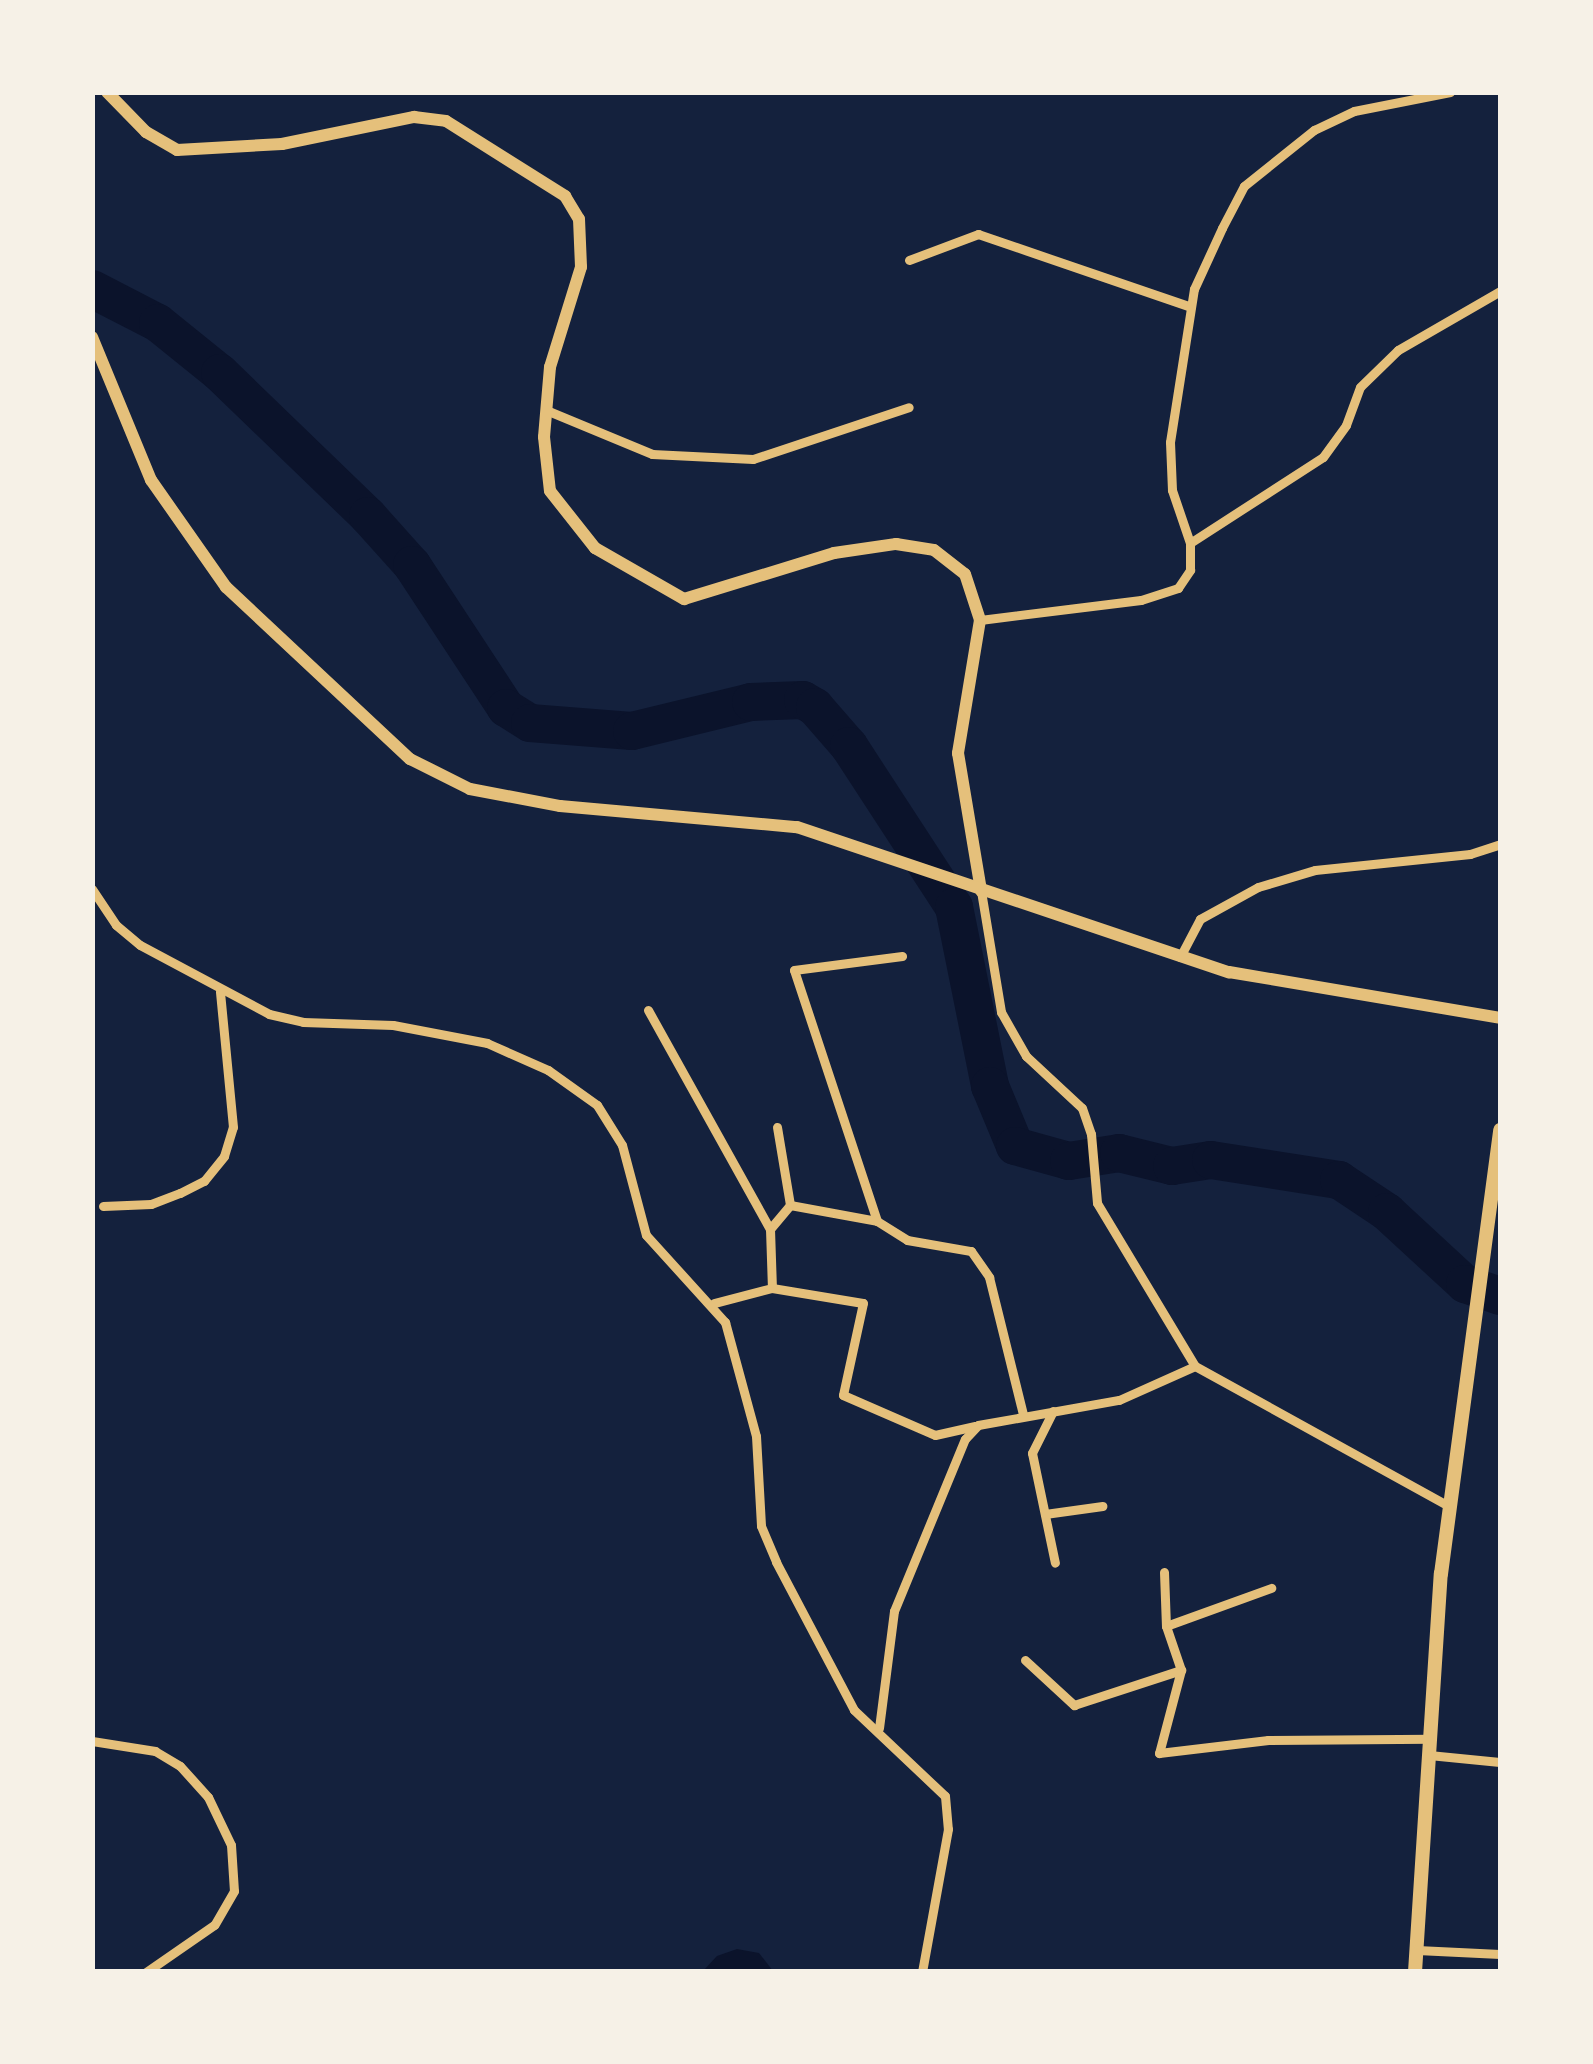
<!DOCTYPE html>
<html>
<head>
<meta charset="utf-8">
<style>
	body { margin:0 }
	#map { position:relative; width:1593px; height:2064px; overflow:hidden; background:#14213d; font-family:Cabin,sans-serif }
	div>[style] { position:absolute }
	.water>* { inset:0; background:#0b132b }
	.river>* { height:38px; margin:-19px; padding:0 19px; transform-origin:19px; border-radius:19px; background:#0b132b }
	.minor>* { height:9px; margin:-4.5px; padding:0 4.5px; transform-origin:4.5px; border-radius:4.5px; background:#e5c07b }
	.secondary>* { height:12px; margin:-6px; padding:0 6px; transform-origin:6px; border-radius:6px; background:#e5c07b }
	.primary>* { height:14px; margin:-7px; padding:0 7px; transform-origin:7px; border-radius:7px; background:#e5c07b }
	span { translate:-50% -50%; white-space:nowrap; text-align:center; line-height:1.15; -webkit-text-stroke:9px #f6f1e7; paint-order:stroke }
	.frame { position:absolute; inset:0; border:95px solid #f6f1e7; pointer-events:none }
</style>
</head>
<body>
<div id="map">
	<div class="water">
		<div style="clip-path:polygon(737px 1949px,759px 1953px,773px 1971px,703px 1971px,717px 1956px)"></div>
	</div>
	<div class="river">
		<div style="left:92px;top:289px;width:74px;rotate:27.3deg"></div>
		<div style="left:158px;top:323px;width:80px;rotate:38.9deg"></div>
		<div style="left:220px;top:373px;width:206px;rotate:44deg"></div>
		<div style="left:368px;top:516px;width:66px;rotate:48.1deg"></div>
		<div style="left:412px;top:565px;width:171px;rotate:56.7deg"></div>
		<div style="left:506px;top:708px;width:28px;rotate:32deg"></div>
		<div style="left:530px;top:723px;width:102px;rotate:4.5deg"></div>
		<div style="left:632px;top:731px;width:122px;rotate:-13.7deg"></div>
		<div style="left:751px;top:702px;width:52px;rotate:-2.2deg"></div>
		<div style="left:803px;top:700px;width:14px;rotate:30deg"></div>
		<div style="left:815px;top:707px;width:52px;rotate:48.9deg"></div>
		<div style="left:849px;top:746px;width:192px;rotate:56.9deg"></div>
		<div style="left:954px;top:907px;width:183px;rotate:78.6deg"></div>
		<div style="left:990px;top:1086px;width:65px;rotate:67.4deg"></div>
		<div style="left:1015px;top:1146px;width:56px;rotate:15.5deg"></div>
		<div style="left:1069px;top:1161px;width:51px;rotate:-9.1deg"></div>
		<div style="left:1119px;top:1153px;width:55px;rotate:13.8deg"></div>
		<div style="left:1172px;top:1166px;width:39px;rotate:-9deg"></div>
		<div style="left:1211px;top:1160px;width:130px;rotate:8.9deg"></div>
		<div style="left:1339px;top:1180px;width:58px;rotate:33.7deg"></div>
		<div style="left:1387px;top:1212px;width:106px;rotate:42.7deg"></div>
		<div style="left:1465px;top:1284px;width:37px;rotate:19deg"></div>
	</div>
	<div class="minor">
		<div style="left:909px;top:260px;width:74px;rotate:-20.6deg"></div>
		<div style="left:978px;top:234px;width:225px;rotate:18.9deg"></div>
		<div style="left:546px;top:410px;width:115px;rotate:22.5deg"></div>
		<div style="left:652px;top:454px;width:101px;rotate:2.8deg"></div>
		<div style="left:753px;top:459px;width:164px;rotate:-18.4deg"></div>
		<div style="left:1190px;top:543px;width:158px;rotate:-32.9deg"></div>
		<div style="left:1323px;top:457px;width:39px;rotate:-54deg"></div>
		<div style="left:1346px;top:425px;width:40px;rotate:-69.8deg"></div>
		<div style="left:1360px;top:387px;width:53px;rotate:-44.2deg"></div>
		<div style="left:1398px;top:350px;width:118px;rotate:-30deg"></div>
		<div style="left:980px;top:620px;width:162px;rotate:-7.1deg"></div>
		<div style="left:1141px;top:600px;width:39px;rotate:-18deg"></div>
		<div style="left:1178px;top:588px;width:22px;rotate:-56deg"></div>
		<div style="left:1190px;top:570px;width:27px;rotate:-90deg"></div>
		<div style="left:1190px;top:543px;width:56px;rotate:-108.8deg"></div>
		<div style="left:1172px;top:490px;width:48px;rotate:-92.4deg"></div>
		<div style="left:1170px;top:442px;width:155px;rotate:-81.1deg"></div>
		<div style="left:1194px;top:289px;width:67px;rotate:-65.3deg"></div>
		<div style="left:1222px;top:228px;width:47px;rotate:-62.4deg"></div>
		<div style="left:1244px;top:186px;width:90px;rotate:-38.7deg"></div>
		<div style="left:1314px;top:130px;width:44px;rotate:-25.4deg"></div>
		<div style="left:1354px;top:111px;width:98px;rotate:-11.2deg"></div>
		<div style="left:92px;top:889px;width:43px;rotate:56.3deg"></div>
		<div style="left:116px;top:925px;width:31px;rotate:40deg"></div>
		<div style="left:140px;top:945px;width:146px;rotate:28.1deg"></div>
		<div style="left:269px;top:1014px;width:35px;rotate:13deg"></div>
		<div style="left:303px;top:1022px;width:90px;rotate:1.9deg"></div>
		<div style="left:393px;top:1025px;width:96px;rotate:10.8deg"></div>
		<div style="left:487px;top:1043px;width:67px;rotate:23.9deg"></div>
		<div style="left:548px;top:1070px;width:60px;rotate:35.5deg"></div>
		<div style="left:597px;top:1105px;width:47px;rotate:58deg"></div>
		<div style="left:622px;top:1145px;width:93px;rotate:75.1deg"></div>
		<div style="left:646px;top:1235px;width:118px;rotate:47.8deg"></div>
		<div style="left:725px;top:1322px;width:118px;rotate:74.8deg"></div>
		<div style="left:756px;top:1436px;width:90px;rotate:86.8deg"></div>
		<div style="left:761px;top:1526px;width:39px;rotate:67deg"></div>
		<div style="left:776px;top:1562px;width:167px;rotate:62.2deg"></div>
		<div style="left:854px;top:1710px;width:125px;rotate:43.4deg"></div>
		<div style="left:945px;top:1796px;width:33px;rotate:85deg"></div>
		<div style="left:948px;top:1829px;width:145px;rotate:100.3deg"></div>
		<div style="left:981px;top:891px;width:123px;rotate:80.6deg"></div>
		<div style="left:1001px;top:1012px;width:51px;rotate:60.4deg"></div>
		<div style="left:1026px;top:1056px;width:76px;rotate:42.9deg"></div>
		<div style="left:1082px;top:1108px;width:28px;rotate:71deg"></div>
		<div style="left:1091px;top:1134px;width:69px;rotate:85deg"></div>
		<div style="left:1097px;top:1203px;width:190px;rotate:59deg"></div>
		<div style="left:1195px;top:1366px;width:290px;rotate:28.9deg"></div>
		<div style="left:1180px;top:957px;width:43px;rotate:-62.2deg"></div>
		<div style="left:1200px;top:919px;width:66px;rotate:-28.9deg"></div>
		<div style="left:1258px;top:887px;width:59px;rotate:-16.6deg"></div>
		<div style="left:1315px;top:870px;width:156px;rotate:-5.9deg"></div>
		<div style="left:1470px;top:854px;width:32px;rotate:-18deg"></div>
		<div style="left:648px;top:1010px;width:251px;rotate:60.9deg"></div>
		<div style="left:770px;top:1229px;width:59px;rotate:88.1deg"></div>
		<div style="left:772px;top:1288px;width:60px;rotate:165.5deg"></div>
		<div style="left:777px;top:1127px;width:79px;rotate:80.5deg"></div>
		<div style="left:103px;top:1206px;width:48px;rotate:-2.4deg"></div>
		<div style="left:151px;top:1204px;width:31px;rotate:-21deg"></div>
		<div style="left:180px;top:1193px;width:27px;rotate:-27deg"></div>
		<div style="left:204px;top:1181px;width:32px;rotate:-51deg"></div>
		<div style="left:224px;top:1156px;width:30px;rotate:-73deg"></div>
		<div style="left:233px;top:1127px;width:136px;rotate:-95.5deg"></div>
		<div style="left:877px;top:1221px;width:264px;rotate:-108.3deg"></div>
		<div style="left:794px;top:970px;width:109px;rotate:-7.4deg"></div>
		<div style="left:770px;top:1229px;width:31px;rotate:-50deg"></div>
		<div style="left:790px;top:1205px;width:88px;rotate:10.4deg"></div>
		<div style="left:877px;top:1221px;width:36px;rotate:32deg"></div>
		<div style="left:907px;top:1240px;width:65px;rotate:9.8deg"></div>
		<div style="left:971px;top:1251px;width:32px;rotate:55deg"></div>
		<div style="left:989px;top:1277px;width:141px;rotate:76.1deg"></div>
		<div style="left:772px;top:1288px;width:92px;rotate:9.4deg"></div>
		<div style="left:863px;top:1303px;width:94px;rotate:102.3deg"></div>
		<div style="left:843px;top:1395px;width:100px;rotate:23.5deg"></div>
		<div style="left:935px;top:1435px;width:41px;rotate:-12.7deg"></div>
		<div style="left:1053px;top:1411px;width:47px;rotate:116.6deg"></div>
		<div style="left:1032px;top:1453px;width:112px;rotate:78.2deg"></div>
		<div style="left:1045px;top:1514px;width:58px;rotate:-8deg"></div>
		<div style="left:1164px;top:1572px;width:54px;rotate:87.9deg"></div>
		<div style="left:1166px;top:1626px;width:46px;rotate:71.2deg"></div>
		<div style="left:1181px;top:1670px;width:86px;rotate:104.8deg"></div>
		<div style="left:1159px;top:1753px;width:110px;rotate:-6.8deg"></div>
		<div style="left:1268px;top:1740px;width:163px;rotate:-0.4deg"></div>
		<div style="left:1166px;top:1626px;width:112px;rotate:-19.9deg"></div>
		<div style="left:1025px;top:1660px;width:67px;rotate:42.6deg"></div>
		<div style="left:1074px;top:1705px;width:113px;rotate:-18.1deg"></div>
		<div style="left:879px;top:1728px;width:118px;rotate:-82.7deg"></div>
		<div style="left:894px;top:1611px;width:186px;rotate:-67.6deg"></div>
		<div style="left:965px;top:1439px;width:19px;rotate:-47deg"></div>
		<div style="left:978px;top:1425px;width:143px;rotate:-10.1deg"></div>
		<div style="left:1119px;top:1400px;width:83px;rotate:-24.1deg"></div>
		<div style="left:92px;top:1741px;width:64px;rotate:9deg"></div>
		<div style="left:155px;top:1751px;width:29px;rotate:31deg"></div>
		<div style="left:180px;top:1766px;width:42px;rotate:47.9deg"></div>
		<div style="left:208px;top:1797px;width:53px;rotate:64.4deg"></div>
		<div style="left:231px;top:1845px;width:46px;rotate:86.3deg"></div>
		<div style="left:234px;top:1891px;width:39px;rotate:120deg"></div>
		<div style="left:214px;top:1925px;width:83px;rotate:145.3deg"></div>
		<div style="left:1429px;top:1755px;width:71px;rotate:5.6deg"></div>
		<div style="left:1417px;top:1950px;width:83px;rotate:2.8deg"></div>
	</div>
	<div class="secondary">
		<div style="left:107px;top:92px;width:56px;rotate:45.7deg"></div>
		<div style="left:146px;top:132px;width:36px;rotate:30deg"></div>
		<div style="left:177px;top:150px;width:105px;rotate:-3.3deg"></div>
		<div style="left:282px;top:144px;width:135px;rotate:-11.6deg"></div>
		<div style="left:414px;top:117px;width:32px;rotate:7deg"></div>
		<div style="left:446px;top:121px;width:141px;rotate:32.2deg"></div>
		<div style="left:565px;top:196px;width:27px;rotate:59deg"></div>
		<div style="left:579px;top:219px;width:48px;rotate:87.6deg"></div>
		<div style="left:581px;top:267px;width:105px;rotate:107.2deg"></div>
		<div style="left:550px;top:367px;width:70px;rotate:94.9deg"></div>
		<div style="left:544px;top:437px;width:54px;rotate:83.7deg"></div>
		<div style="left:550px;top:491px;width:73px;rotate:51.7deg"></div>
		<div style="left:595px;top:548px;width:103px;rotate:29.8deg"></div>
		<div style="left:684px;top:599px;width:157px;rotate:-17deg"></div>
		<div style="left:834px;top:553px;width:63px;rotate:-8.3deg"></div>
		<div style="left:896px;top:544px;width:38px;rotate:9deg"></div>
		<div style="left:934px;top:550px;width:39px;rotate:38deg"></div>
		<div style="left:965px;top:574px;width:48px;rotate:71.9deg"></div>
		<div style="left:980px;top:620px;width:135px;rotate:99.4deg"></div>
		<div style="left:958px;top:753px;width:140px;rotate:80.5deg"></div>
		<div style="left:92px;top:337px;width:155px;rotate:67.6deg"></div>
		<div style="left:151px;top:480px;width:131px;rotate:55deg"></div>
		<div style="left:226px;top:587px;width:252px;rotate:43.1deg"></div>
		<div style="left:410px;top:759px;width:67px;rotate:26.6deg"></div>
		<div style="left:470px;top:789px;width:92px;rotate:10.7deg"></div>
		<div style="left:560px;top:806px;width:238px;rotate:5.1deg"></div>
		<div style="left:797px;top:827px;width:456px;rotate:18.6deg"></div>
		<div style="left:1229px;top:972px;width:275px;rotate:9.6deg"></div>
	</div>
	<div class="primary">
		<div style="left:1415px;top:1972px;width:399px;rotate:-86.3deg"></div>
		<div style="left:1441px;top:1574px;width:448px;rotate:-82.4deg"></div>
	</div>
	<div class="frame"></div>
</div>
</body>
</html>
